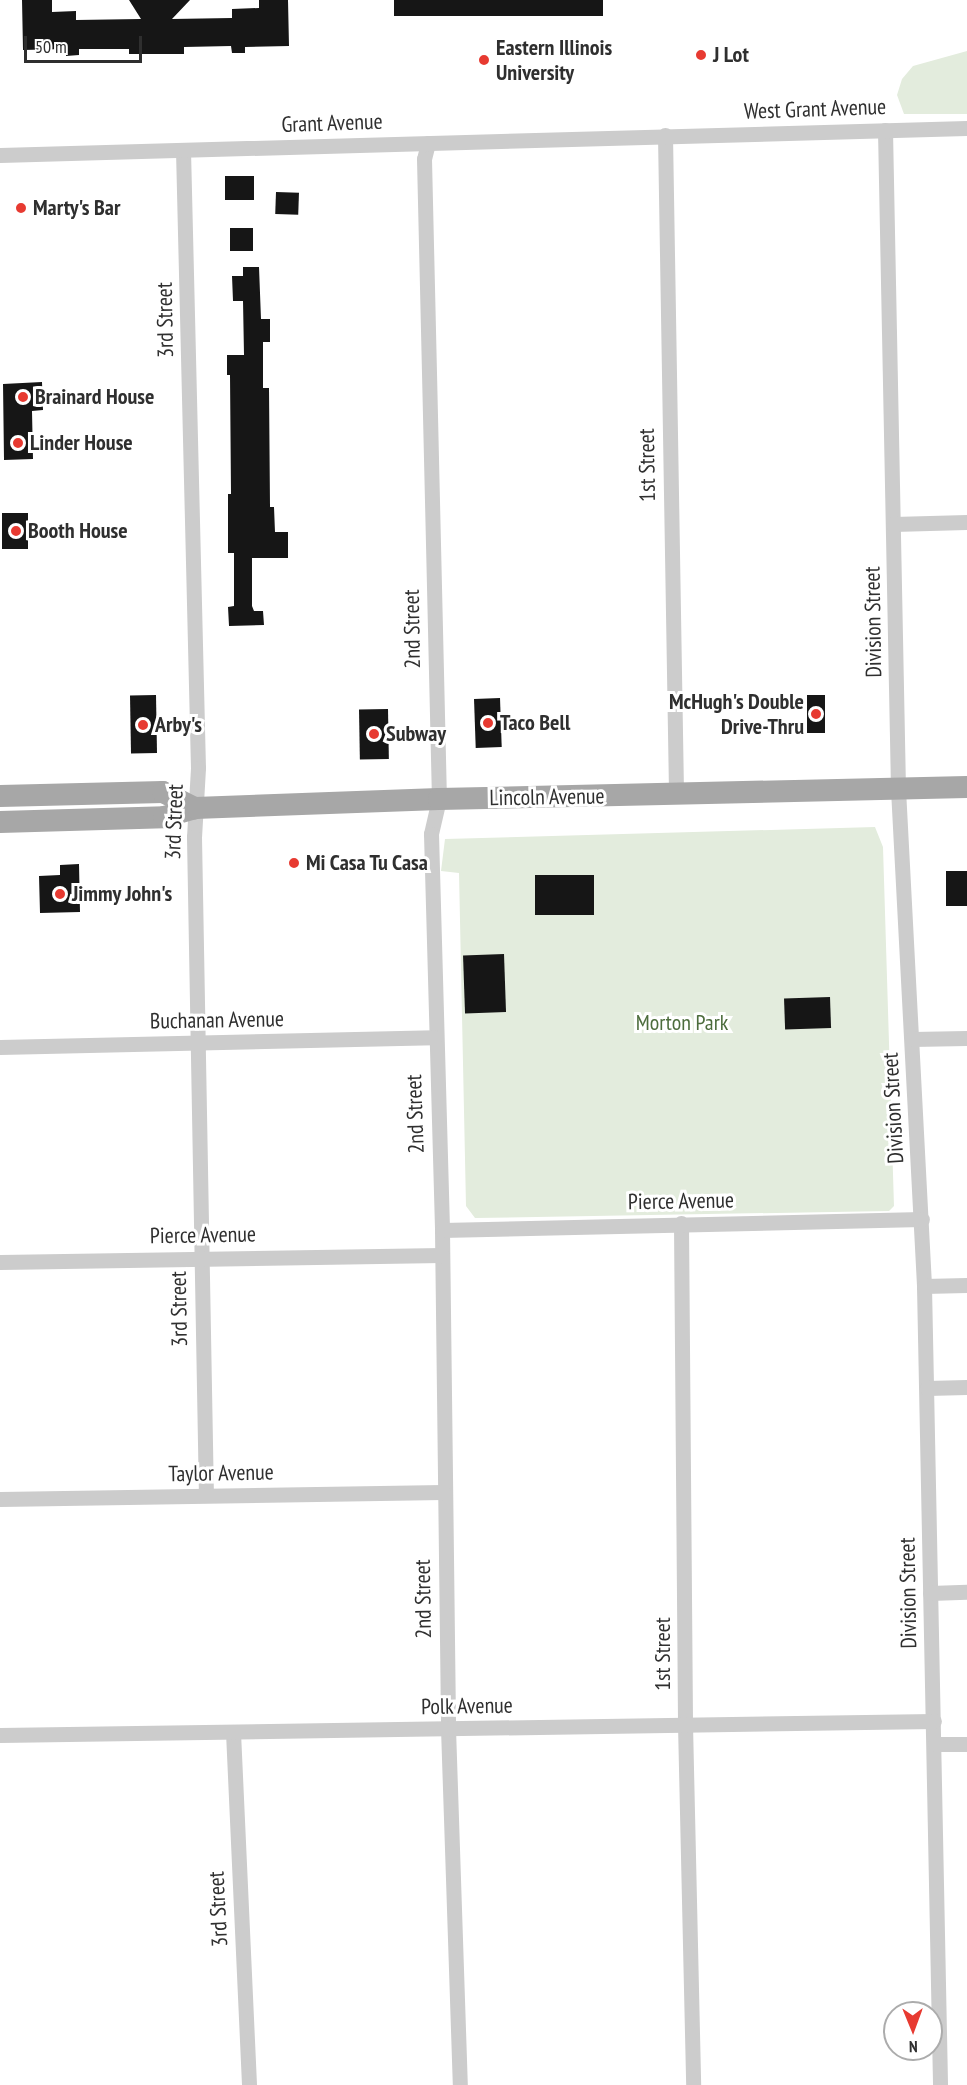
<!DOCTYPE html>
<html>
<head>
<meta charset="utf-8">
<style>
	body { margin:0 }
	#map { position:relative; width:967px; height:2085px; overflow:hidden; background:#fff; font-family:"PT Sans Narrow",sans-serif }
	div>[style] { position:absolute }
	.green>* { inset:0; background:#e3ecdd }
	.building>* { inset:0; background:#161616; transform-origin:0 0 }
	.minor>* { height:15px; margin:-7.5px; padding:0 7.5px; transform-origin:7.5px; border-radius:7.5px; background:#ccc }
	.primary>* { height:22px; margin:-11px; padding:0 11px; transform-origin:11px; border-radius:11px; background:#a7a7a7 }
	.dots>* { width:16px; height:16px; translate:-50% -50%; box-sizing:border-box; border:3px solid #fff; border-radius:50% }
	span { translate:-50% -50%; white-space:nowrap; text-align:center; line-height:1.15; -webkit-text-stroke:6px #fff; paint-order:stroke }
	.poi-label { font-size:22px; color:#2f2f2f; font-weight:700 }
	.left { translate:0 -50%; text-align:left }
	.right { translate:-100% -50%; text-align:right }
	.street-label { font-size:22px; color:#2f2f2f }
	.park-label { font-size:22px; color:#4c6c3c }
	.north { position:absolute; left:883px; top:2001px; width:60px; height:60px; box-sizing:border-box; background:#fff; border:2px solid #acacac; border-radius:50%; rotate:179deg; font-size:16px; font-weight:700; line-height:24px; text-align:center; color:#2f2f2f }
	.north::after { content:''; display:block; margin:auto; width:21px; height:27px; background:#e73a31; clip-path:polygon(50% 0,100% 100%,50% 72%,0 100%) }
	.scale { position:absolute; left:24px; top:36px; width:118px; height:27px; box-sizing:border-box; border:3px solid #2f2f2f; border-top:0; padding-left:8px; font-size:18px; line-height:21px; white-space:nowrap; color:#2f2f2f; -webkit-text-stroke:4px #fff; paint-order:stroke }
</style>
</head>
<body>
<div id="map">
	<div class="green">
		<div style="clip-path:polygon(967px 51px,967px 114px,904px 114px,897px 95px,902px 79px,913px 66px)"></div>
		<div style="clip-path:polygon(875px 827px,883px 847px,894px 1206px,889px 1211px,475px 1218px,466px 1206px,459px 873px,441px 871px,445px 839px)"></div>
	</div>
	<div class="building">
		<div style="clip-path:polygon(22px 0,52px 0,52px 12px,76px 11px,76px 20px,141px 19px,129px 0,190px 0,172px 19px,232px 18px,232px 9px,259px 8px,259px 0,288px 0,289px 46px,245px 47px,245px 53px,232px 53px,231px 46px,184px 47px,184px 54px,129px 54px,129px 49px,79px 49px,79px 55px,66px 56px,66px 49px,23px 50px)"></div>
		<div style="left:394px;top:0;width:209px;height:16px"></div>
		<div style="left:225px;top:176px;width:29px;height:24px"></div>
		<div style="left:276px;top:192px;width:23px;height:22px;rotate:2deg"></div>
		<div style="left:230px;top:228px;width:23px;height:23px"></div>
		<div style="clip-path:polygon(243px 267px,259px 267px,261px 319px,270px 319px,270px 342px,263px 342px,263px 388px,269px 388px,270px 507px,274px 507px,275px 532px,288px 532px,288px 558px,252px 558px,252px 606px,254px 611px,263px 611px,264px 625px,229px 626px,228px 607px,234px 606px,234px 553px,228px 553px,228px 494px,231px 494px,230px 375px,227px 375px,227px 355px,244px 355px,243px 301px,233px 301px,232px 276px,243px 276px)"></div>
		<div style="clip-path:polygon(42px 382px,43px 410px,32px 411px,33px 459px,4px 460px,3px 384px)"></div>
		<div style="left:2px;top:513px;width:26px;height:36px"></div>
		<div style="left:156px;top:695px;width:58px;height:26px;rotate:89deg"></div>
		<div style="left:807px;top:695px;width:18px;height:38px"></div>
		<div style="left:500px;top:698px;width:49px;height:26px;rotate:88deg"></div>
		<div style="left:388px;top:709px;width:50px;height:29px;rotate:89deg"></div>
		<div style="clip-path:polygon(79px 864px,80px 912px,40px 913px,39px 876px,60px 875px,60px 865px)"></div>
		<div style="left:967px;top:871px;width:35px;height:21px;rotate:90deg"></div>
		<div style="left:594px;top:875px;width:40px;height:59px;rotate:90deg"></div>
		<div style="left:504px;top:954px;width:58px;height:41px;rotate:88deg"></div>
		<div style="left:830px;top:997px;width:31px;height:46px;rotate:88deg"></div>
	</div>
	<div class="minor">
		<div style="left:885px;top:130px;width:659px;rotate:88.87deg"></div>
		<div style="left:898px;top:789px;width:498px;rotate:87deg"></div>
		<div style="left:924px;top:1286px;width:799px;rotate:88.85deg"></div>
		<div style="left:665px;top:135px;width:659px;rotate:89.04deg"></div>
		<div style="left:428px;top:143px;width:16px;rotate:104deg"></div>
		<div style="left:424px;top:159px;width:640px;rotate:88.66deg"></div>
		<div style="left:439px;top:799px;width:36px;rotate:103deg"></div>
		<div style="left:431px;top:834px;width:396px;rotate:88.4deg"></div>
		<div style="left:442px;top:1230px;width:498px;rotate:89.3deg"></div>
		<div style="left:448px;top:1728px;width:357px;rotate:88.1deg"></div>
		<div style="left:183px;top:150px;width:618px;rotate:88.61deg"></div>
		<div style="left:198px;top:768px;width:69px;rotate:93.3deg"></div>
		<div style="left:194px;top:837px;width:658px;rotate:88.96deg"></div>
		<div style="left:0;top:155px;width:967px;rotate:-1.6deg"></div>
		<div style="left:893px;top:524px;width:74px;rotate:-1.5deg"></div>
		<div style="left:912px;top:1039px;width:55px;rotate:-1deg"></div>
		<div style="left:0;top:1047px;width:434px;rotate:-1.3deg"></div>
		<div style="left:681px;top:1223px;width:501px;rotate:89.54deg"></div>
		<div style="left:685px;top:1724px;width:361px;rotate:88.7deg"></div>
		<div style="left:442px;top:1230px;width:480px;rotate:-1.3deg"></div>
		<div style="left:0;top:1262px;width:442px;rotate:-0.9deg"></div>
		<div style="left:924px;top:1286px;width:43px;rotate:-1.3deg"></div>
		<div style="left:927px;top:1388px;width:40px;rotate:-1.4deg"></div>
		<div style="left:0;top:1499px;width:443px;rotate:-0.9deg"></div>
		<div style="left:930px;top:1593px;width:37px;rotate:-2deg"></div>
		<div style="left:233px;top:1732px;width:353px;rotate:87.4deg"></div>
		<div style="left:0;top:1735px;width:934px;rotate:-0.86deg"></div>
		<div style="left:935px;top:1744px;width:32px"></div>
	</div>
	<div class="primary">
		<div style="left:0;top:796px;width:163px;rotate:-1.4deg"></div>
		<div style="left:163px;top:792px;width:36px;rotate:27deg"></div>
		<div style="left:0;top:822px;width:164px;rotate:-1.7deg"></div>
		<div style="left:164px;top:817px;width:32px;rotate:-16deg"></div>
		<div style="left:195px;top:808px;width:244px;rotate:-2.1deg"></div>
		<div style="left:439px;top:799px;width:528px;rotate:-1.3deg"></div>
	</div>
	<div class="dots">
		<div style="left:701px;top:55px;background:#e73a31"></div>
		<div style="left:484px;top:60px;background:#e73a31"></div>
		<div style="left:21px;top:208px;background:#e73a31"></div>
		<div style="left:23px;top:397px;background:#e73a31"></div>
		<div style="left:18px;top:443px;background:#e73a31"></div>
		<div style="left:16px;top:531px;background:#e73a31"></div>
		<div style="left:816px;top:714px;background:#e73a31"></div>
		<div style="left:488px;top:723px;background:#e73a31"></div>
		<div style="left:143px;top:725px;background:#e73a31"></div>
		<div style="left:374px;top:734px;background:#e73a31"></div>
		<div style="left:294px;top:863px;background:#e73a31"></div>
		<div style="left:60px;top:894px;background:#e73a31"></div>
	</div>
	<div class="poi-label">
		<span class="left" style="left:496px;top:60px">Eastern Illinois<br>University</span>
		<span class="left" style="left:713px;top:55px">J Lot</span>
		<span class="left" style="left:33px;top:208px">Marty's Bar</span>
		<span class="left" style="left:35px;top:397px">Brainard House</span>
		<span class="left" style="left:30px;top:443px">Linder House</span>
		<span class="left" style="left:28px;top:531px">Booth House</span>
		<span class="right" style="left:804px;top:714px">McHugh's Double<br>Drive-Thru</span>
		<span class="left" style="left:500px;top:723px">Taco Bell</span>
		<span class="left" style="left:155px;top:725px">Arby's</span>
		<span class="left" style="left:386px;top:734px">Subway</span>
		<span class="left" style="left:306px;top:863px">Mi Casa Tu Casa</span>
		<span class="left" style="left:72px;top:894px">Jimmy John's</span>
	</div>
	<div class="street-label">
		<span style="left:815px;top:109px;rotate:-2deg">West Grant Avenue</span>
		<span style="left:332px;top:123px;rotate:-2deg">Grant Avenue</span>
		<span style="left:165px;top:320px;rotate:-91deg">3rd Street</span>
		<span style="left:647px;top:465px;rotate:-91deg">1st Street</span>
		<span style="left:873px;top:622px;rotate:-91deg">Division Street</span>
		<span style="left:412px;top:629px;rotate:-91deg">2nd Street</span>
		<span style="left:547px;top:797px;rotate:-1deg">Lincoln Avenue</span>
		<span style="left:174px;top:822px;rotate:-88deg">3rd Street</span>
		<span style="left:217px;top:1020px;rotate:-1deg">Buchanan Avenue</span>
		<span style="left:893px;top:1108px;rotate:-93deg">Division Street</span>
		<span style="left:415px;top:1114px;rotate:-92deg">2nd Street</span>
		<span style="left:681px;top:1201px;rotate:-1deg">Pierce Avenue</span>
		<span style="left:203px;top:1235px;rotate:-1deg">Pierce Avenue</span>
		<span style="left:179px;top:1309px;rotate:-91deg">3rd Street</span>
		<span style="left:221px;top:1473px;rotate:-1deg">Taylor Avenue</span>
		<span style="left:908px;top:1593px;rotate:-91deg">Division Street</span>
		<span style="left:423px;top:1599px;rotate:-91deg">2nd Street</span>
		<span style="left:663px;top:1654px;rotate:-90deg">1st Street</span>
		<span style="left:467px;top:1706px;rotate:-1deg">Polk Avenue</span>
		<span style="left:218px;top:1909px;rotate:-93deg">3rd Street</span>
	</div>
	<div class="park-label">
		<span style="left:682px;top:1023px">Morton Park</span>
	</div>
	<div class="north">N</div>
	<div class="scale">50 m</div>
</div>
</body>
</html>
